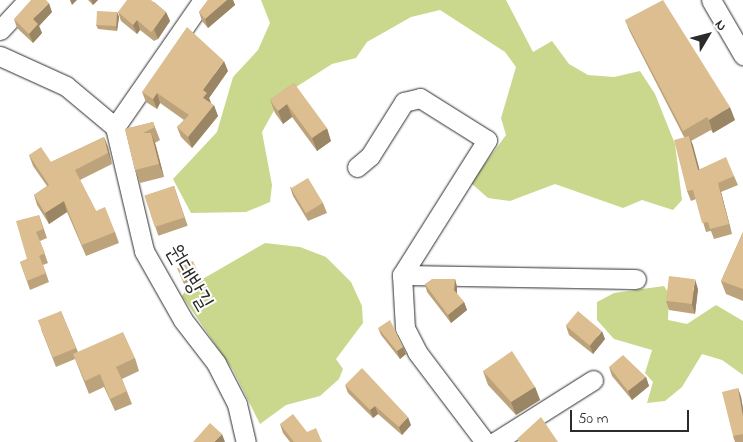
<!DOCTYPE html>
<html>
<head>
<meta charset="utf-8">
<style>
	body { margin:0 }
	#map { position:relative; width:743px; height:442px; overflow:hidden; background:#fff; font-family:"Indie Flower","Poor Story",sans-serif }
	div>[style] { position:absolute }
	.green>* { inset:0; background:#c9d88c }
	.roads { filter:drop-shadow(0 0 1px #2b2b2b) drop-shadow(0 0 1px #2b2b2b) }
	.minor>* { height:19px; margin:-9.5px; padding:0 9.5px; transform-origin:9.5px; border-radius:9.5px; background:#fff }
	.wall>* { inset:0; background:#bda37c; transform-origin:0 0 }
	.shaded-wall>* { inset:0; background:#9a8565 }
	.building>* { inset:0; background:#dcbe90; transform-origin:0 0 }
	span { translate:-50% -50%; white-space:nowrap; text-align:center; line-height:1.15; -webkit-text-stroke:4px #fff; paint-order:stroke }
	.street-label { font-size:22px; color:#2b2b2b }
	.north { position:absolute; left:683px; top:10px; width:50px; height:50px; -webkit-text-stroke:4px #fff; paint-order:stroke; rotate:53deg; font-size:14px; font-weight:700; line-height:20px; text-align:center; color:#2b2b2b }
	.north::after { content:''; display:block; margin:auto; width:18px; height:22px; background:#2b2b2b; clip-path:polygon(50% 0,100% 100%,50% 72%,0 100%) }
	.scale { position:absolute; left:570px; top:410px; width:119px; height:22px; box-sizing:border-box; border:2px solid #2b2b2b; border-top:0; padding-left:6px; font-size:15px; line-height:18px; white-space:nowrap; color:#2b2b2b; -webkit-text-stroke:4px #fff; paint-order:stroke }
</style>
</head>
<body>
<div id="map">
	<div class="green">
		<div style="clip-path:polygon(261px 0,506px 0,533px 52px,552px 41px,569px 64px,588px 75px,614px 77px,640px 71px,655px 94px,675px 144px,682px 200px,673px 210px,642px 200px,623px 208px,555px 184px,510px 201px,488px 198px,471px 183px,506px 135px,501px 118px,516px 67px,505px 52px,440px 10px,411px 17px,367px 42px,356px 58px,332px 64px,282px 96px,262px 132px,272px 185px,270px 202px,246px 212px,191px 213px,173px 179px,217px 132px,233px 77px,258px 50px,270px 23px)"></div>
		<div style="clip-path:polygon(265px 243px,300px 247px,326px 257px,351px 282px,362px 306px,363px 323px,336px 359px,343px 369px,339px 379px,320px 396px,286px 405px,260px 424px,233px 370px,182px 296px,187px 288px)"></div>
		<div style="clip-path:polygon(664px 286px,669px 294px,668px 320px,687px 324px,716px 305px,743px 321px,743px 375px,722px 360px,702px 354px,682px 387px,665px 401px,647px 403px,653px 382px,645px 373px,652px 350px,614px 339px,597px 320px,597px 302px,614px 293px)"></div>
	</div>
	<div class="roads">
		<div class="minor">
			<div style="left:711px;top:0;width:64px;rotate:59.8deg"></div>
			<div style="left:0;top:30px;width:41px;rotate:-47deg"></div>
			<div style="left:0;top:56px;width:72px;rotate:24.4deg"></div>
			<div style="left:66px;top:86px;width:64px;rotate:39.9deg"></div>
			<div style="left:115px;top:127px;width:127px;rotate:76.8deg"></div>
			<div style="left:144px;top:251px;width:79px;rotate:60.5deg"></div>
			<div style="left:183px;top:320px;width:54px;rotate:52.5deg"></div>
			<div style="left:216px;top:363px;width:46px;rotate:62.9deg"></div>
			<div style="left:237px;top:404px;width:39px;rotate:77deg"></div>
			<div style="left:115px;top:127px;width:155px;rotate:-55.3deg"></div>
			<div style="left:357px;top:167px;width:17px;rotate:-40deg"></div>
			<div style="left:370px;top:156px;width:64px;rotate:-57.8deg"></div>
			<div style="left:404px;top:102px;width:16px;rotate:-14deg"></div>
			<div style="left:420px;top:98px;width:79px;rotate:32.1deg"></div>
			<div style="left:487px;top:140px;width:160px;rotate:122.2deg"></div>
			<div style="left:402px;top:275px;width:53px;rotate:86.8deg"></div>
			<div style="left:405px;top:328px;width:27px;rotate:63deg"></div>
			<div style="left:417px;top:352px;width:113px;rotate:52.9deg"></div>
			<div style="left:402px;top:275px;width:234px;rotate:1deg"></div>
			<div style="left:495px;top:442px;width:116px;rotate:-32.3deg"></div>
		</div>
	</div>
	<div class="wall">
		<div style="clip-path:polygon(88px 0,98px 0,93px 5px)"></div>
		<div style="clip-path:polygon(208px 0,233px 0,235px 5px,208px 28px,202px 21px,199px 12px)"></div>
		<div style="clip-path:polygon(154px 2px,166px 12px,170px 21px,158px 39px,154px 41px,140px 30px,137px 34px,121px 21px,118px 12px)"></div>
		<div style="clip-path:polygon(52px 12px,39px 26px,42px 33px,33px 43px,17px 28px,14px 19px)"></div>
		<div style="clip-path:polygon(117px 12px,119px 17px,117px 31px,98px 29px,96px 25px)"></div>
		<div style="clip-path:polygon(625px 20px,735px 120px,713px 133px,711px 130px,691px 141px,699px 169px,734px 176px,738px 185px,721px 192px,732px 234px,714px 239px,711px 231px,706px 232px,696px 199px,691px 201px,687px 191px,684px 137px,630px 32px)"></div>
		<div style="clip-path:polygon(228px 71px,209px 98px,211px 103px,218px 116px,192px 148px,181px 137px,177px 127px,184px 120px,160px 103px,157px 109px,146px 102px,142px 92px)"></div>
		<div style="clip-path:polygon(294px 83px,331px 141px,317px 151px,292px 117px,283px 124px,275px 113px,270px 100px)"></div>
		<div style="clip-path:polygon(153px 122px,160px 140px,155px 143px,164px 177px,140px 183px,135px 170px,125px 129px)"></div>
		<div style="clip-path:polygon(104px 137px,108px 147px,112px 164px,80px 180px,96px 211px,115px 232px,119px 243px,86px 256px,67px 212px,49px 224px,37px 205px,34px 195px,47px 186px,33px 166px,29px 155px,51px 162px)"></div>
		<div style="left:174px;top:186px;width:42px;height:31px;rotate:71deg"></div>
		<div style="clip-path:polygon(290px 187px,323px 203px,327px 213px,308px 221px,293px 196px)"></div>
		<div style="clip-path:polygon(39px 215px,47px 238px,40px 241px,48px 263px,43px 265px,49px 282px,30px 290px,20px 262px,27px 259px)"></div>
		<div style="clip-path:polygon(743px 232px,743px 301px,726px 294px,721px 281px)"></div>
		<div style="clip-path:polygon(177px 268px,198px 272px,200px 277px,184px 284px)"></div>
		<div style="clip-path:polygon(455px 279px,457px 287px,457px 294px,464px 302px,467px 310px,451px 323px,427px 292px,425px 284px)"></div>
		<div style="clip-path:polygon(698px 289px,695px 314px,669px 310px,666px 301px)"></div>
		<div style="clip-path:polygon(61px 311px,78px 352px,135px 358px,139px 371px,122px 379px,132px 404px,115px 411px,104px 387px,89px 394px,75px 359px,56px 367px,41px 329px)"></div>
		<div style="clip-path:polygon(566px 326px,605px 339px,593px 354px,569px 335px)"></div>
		<div style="clip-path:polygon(378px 328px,403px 347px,406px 354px,400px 359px,381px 335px)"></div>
		<div style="clip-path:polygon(609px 367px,646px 377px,649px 386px,632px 400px,612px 376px)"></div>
		<div style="clip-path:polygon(483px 371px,535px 387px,540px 400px,516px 415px,488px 385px)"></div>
		<div style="clip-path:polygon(345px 385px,411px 425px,402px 435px,378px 414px,373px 418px,348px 393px)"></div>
		<div style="clip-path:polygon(738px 388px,741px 397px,743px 409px,743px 442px,735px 442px,733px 436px)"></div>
		<div style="clip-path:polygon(280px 424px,307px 432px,322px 442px,290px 442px,283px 433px)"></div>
	</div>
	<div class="shaded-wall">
		<div style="clip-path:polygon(70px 0,77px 0,72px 5px)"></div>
		<div style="clip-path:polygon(91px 0,98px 0,93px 5px)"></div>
		<div style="clip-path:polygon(227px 0,233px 0,235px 5px,208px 28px,205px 19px)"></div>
		<div style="clip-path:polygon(49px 3px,52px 12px,39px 26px,42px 33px,33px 43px,29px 34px,33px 19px)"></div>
		<div style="clip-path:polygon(117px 12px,119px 17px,117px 31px,116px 27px)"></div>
		<div style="clip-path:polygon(166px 12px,170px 21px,158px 39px,154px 29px)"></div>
		<div style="clip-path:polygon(137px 20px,140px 30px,137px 34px,133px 25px)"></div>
		<div style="clip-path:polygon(224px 61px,228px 71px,209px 98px,211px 103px,203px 98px,203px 90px)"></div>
		<div style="clip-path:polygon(157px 93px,160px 103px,157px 109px,153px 99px)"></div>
		<div style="clip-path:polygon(287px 104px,292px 117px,283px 124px,278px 111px)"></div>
		<div style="clip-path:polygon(214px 105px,218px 116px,192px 148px,188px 137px)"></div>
		<div style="clip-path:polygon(730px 107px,735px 120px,713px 133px,709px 120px)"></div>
		<div style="clip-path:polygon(327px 128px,331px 141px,317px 151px,312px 138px)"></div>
		<div style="clip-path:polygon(151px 133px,156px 146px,164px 177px,159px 164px)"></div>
		<div style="clip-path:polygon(689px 136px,693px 145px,702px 179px,698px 170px)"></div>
		<div style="clip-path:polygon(104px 137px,108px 147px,112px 164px,108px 153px)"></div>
		<div style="clip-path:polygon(718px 183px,721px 192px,732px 234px,729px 224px)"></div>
		<div style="clip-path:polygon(64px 201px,67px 212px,49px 224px,45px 213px)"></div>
		<div style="clip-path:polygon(455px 279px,457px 287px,457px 298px,454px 290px)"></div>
		<div style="clip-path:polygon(695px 279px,698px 289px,695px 314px,692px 305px)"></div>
		<div style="clip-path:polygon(464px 302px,467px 310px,451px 323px,448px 315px)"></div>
		<div style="clip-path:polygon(602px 331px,605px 339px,593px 354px,590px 346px)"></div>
		<div style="clip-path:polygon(403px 347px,406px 354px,400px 359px,397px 351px)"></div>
		<div style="clip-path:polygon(646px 377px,649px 386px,632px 400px,628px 391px)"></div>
		<div style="clip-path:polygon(535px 387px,540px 400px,516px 415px,511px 402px)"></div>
		<div style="clip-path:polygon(738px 388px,741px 397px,743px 409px,743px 417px)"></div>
		<div style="clip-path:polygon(375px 406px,378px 414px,373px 418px,370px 410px)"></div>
		<div style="clip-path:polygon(408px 417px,411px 425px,402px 435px,399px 427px)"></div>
		<div style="clip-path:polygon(222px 434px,225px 442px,214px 442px)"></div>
	</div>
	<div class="building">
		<div style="clip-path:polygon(31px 0,46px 0,49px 3px,33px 19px,38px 24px,29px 34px,14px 19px)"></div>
		<div style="clip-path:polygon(127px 0,151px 0,166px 12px,154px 29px,151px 32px,137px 20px,133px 25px,118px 12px)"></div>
		<div style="clip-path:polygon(208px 0,227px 0,205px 19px,199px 12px)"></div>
		<div style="clip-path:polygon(663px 0,730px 107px,709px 120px,707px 117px,683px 131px,625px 20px)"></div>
		<div style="left:97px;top:11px;width:20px;height:14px;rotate:3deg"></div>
		<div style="clip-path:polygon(187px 27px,224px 61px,203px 90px,207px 93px,203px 98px,214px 105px,188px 137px,177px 127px,189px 115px,157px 93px,153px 99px,142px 92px)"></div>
		<div style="clip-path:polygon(294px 83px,327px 128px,312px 138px,287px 104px,278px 111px,270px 100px)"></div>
		<div style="clip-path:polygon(153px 122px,155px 127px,143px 133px,151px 133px,159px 164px,135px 170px,125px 129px)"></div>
		<div style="clip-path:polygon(689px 136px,698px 170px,726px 157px,734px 176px,718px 183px,729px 224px,710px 229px,708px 222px,702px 223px,693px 190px,687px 191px,674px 140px)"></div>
		<div style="clip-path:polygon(104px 137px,108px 153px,75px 170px,96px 211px,105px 207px,115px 232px,82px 245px,64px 201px,45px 213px,34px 195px,49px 185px,29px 155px,41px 147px,51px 162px)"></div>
		<div style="left:308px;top:178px;width:29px;height:20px;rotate:59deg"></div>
		<div style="left:174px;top:186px;width:33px;height:31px;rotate:72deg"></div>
		<div style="clip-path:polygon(39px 215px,43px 229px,36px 232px,45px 253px,39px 256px,46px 273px,27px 281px,20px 262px,27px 259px,16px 221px)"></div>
		<div style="clip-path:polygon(743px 232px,743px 289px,721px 281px)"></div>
		<div style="left:193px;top:261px;width:12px;height:17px;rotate:66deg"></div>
		<div style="left:669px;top:276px;width:26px;height:25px;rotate:7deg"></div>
		<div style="clip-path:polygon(432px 279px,455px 279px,454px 290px,464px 302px,448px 315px,425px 284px)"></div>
		<div style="left:61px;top:311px;width:40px;height:25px;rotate:68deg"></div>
		<div style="left:578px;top:311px;width:31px;height:19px;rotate:40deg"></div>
		<div style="clip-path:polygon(390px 320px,403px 347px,397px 351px,378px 328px)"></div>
		<div style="clip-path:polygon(123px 332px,135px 358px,116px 367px,127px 391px,110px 399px,100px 374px,85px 381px,73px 354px)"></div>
		<div style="clip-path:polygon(512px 351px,535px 387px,511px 402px,483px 371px)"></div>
		<div style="clip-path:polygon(623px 355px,646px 377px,628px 391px,609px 367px)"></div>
		<div style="clip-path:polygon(362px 368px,408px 417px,399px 427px,375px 406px,370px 410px,345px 385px)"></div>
		<div style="clip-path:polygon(738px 388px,743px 417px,743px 434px,733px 436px,722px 392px)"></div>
		<div style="clip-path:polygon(293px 414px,307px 432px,316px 428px,322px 442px,294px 442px,280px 424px)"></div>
		<div style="clip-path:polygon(541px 417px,558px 442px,520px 442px,517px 439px)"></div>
		<div style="clip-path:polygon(210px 423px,222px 434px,214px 442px,193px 442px)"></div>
	</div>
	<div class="street-label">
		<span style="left:188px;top:278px;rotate:60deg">원대방길</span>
	</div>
	<div class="north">N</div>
	<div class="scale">50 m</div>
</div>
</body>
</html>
